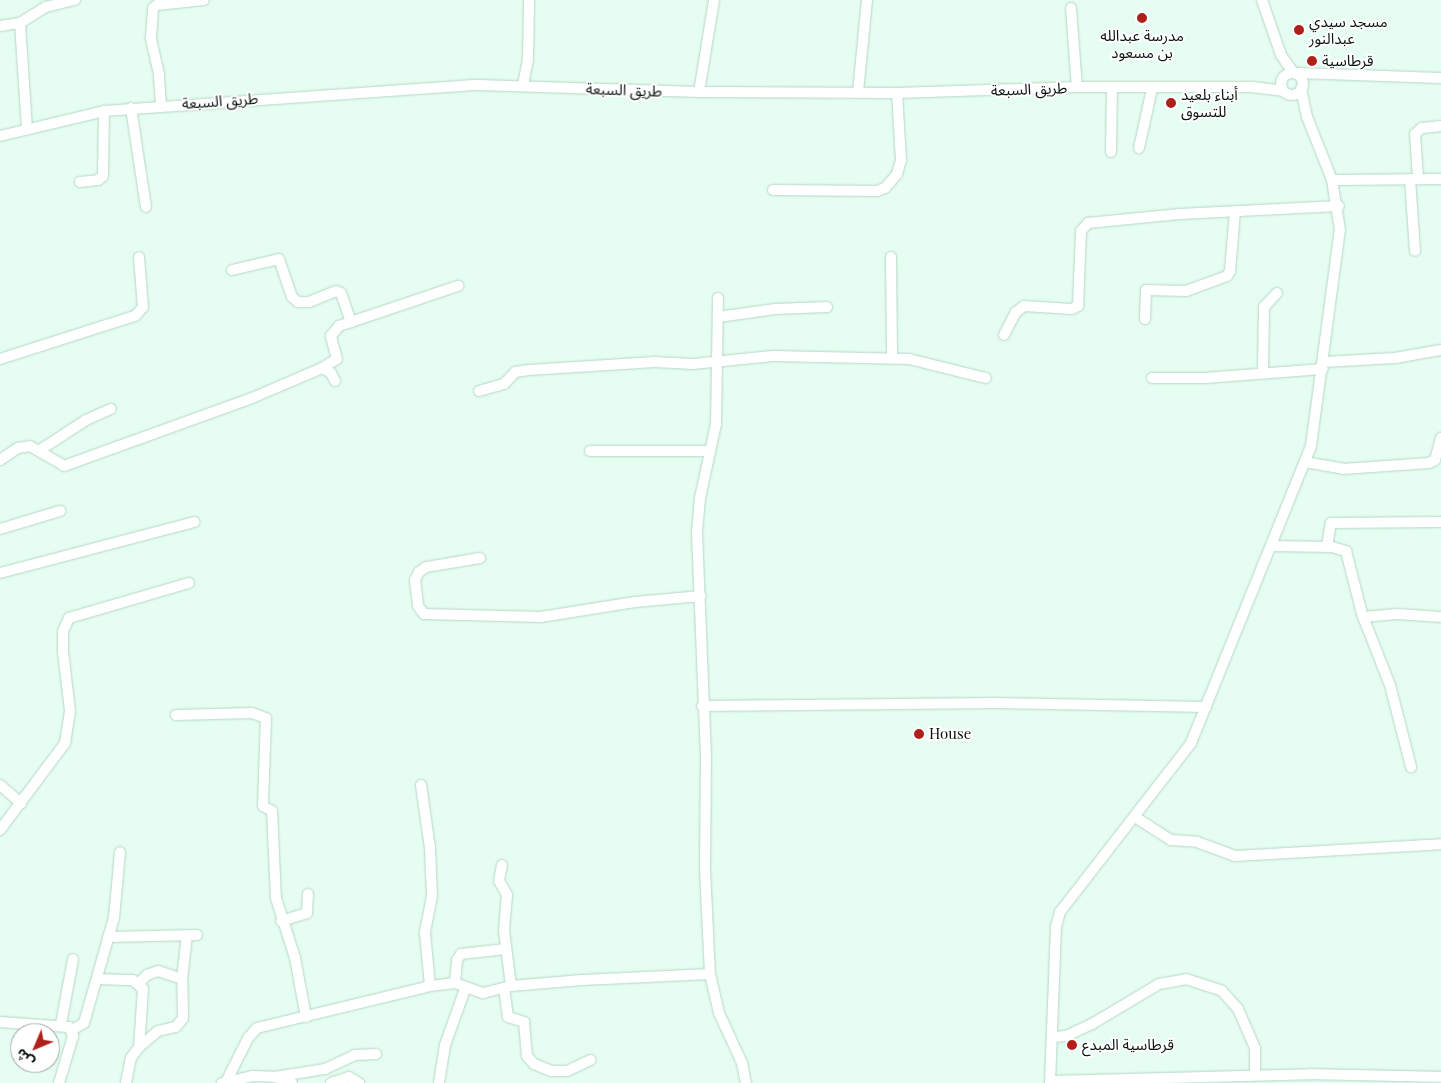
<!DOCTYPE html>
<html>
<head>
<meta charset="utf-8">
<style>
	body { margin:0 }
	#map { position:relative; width:1441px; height:1083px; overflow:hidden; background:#e5fef1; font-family:"Playfair Display","Noto Sans Arabic",serif }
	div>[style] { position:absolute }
	.roads { filter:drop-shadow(0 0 1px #b7d6c6) drop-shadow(0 0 1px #b7d6c6) }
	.minor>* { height:10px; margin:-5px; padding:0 5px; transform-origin:5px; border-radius:5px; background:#fff }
	.minor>.ring { margin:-5px; padding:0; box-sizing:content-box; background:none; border:10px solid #fff; border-radius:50% }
	.dots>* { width:14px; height:14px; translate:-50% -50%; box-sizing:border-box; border:2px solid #fff; border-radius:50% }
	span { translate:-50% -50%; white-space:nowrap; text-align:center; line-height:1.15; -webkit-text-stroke:4px #fff; paint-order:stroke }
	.poi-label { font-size:15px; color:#0a1510 }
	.left { translate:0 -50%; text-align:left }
	.street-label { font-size:15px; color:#0a1510 }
	.north { position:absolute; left:10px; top:1023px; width:50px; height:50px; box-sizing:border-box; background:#fff; border:1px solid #9da19f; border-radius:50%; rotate:225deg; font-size:14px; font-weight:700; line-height:20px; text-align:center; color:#0a1510 }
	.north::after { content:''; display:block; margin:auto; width:18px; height:22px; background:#b0201b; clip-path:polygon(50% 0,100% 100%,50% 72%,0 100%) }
</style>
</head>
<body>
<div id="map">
	<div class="roads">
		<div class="minor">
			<div style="left:1262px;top:0;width:58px;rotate:70.9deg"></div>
			<div style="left:1281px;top:55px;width:21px;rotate:55deg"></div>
			<div style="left:1071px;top:8px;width:79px;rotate:85.7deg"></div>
			<div style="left:20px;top:23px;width:31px;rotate:-32deg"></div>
			<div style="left:46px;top:7px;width:30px;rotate:-14deg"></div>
			<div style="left:0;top:26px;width:20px;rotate:-9deg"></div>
			<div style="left:20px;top:23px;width:105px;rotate:86.2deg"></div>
			<div class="ring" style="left:1281px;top:73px;width:12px;height:12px"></div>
			<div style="left:1297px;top:73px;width:144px;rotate:2deg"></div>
			<div style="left:523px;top:85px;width:26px;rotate:-79deg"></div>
			<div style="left:528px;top:59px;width:59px;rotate:-89deg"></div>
			<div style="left:699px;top:92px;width:93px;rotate:-80.7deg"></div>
			<div style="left:858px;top:92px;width:92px;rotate:-84.4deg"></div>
			<div style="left:161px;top:105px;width:31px;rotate:-94deg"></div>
			<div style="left:159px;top:74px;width:37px;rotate:-103deg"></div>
			<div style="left:151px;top:38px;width:30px;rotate:-86deg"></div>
			<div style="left:153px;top:8px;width:5px;rotate:-37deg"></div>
			<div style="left:157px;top:5px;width:47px;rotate:-6.1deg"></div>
			<div style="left:131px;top:108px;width:100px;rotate:81.4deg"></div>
			<div style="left:0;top:136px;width:107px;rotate:-13.5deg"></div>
			<div style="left:104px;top:111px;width:375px;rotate:-4deg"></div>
			<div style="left:478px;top:85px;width:221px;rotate:1.8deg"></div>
			<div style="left:699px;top:92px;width:198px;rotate:0.3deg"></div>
			<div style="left:897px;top:93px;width:180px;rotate:-1.9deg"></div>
			<div style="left:1077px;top:87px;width:175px"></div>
			<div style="left:1252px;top:87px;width:31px;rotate:7deg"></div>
			<div style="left:1139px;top:148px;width:60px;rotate:-77.6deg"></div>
			<div style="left:1111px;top:152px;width:63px;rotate:-89.1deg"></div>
			<div style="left:1418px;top:178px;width:44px;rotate:-93.9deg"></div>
			<div style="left:1415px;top:134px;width:9px;rotate:-41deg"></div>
			<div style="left:1422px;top:128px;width:19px;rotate:-6deg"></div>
			<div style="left:1410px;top:179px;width:72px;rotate:86deg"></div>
			<div style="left:1332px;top:180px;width:109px;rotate:-0.5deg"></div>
			<div style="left:80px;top:182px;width:18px;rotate:-6deg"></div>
			<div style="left:98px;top:180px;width:6px;rotate:-39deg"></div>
			<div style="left:103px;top:176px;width:65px;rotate:-89.1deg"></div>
			<div style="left:773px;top:190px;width:104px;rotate:0.6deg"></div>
			<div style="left:877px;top:191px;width:9px;rotate:-21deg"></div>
			<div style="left:885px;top:188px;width:18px;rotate:-49deg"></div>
			<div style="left:897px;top:174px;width:15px;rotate:-74deg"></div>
			<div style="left:901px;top:160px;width:67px;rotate:-93.4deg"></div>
			<div style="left:891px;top:257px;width:101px;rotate:89.4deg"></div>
			<div style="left:232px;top:270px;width:48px;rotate:-13.2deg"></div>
			<div style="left:279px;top:259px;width:40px;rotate:71.1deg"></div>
			<div style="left:292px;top:297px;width:8px;rotate:40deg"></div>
			<div style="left:298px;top:302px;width:11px"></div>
			<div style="left:309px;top:302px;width:29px;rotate:-22deg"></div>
			<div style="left:336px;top:291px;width:5px;rotate:22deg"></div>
			<div style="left:341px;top:293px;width:31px;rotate:71deg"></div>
			<div style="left:718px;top:298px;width:126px;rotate:90.9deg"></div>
			<div style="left:716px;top:424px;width:76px;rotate:102.2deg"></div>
			<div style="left:700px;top:498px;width:35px;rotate:95deg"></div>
			<div style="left:697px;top:533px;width:221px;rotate:87.7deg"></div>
			<div style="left:706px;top:754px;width:115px;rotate:90.5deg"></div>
			<div style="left:705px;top:869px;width:105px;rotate:87.3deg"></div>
			<div style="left:710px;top:974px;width:40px;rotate:77deg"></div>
			<div style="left:719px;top:1013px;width:55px;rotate:65.3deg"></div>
			<div style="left:742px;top:1063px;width:20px;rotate:79deg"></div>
			<div style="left:718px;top:317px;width:58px;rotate:-8deg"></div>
			<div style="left:775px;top:309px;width:52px;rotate:-2.2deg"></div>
			<div style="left:1145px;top:319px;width:29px;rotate:-88deg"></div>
			<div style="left:1146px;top:290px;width:40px;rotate:1.4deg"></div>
			<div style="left:1186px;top:291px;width:44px;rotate:-20.1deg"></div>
			<div style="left:1227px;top:276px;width:6px;rotate:-59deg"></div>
			<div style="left:1230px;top:271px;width:59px;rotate:-85.2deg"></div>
			<div style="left:1004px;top:335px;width:25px;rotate:-63deg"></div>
			<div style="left:1015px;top:313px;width:11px;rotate:-38deg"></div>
			<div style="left:1024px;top:306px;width:48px;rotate:3.6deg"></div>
			<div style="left:1072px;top:309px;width:7px;rotate:-27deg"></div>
			<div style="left:1078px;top:306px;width:75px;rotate:-87.7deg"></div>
			<div style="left:1081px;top:231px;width:11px;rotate:-49deg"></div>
			<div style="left:1088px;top:223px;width:92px;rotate:-5.6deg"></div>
			<div style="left:1180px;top:214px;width:159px;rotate:-2.9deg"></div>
			<div style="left:0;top:359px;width:142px;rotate:-17.7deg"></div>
			<div style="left:135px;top:316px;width:12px;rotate:-48deg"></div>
			<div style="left:143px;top:307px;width:50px;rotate:-94.6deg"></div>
			<div style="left:1324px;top:362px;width:71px;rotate:-3.2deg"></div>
			<div style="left:1395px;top:358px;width:47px;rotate:-9.9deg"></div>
			<div style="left:322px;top:368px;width:17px;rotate:-31deg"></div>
			<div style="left:337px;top:359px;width:24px;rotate:-105deg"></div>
			<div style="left:331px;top:336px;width:13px;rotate:-51deg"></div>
			<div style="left:339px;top:326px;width:126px;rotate:-18.6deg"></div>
			<div style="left:1263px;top:372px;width:65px;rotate:-89.1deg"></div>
			<div style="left:1264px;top:307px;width:19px;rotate:-47deg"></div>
			<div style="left:1152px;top:378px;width:53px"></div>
			<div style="left:1205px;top:378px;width:118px;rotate:-4.4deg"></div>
			<div style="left:479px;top:391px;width:26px;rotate:-16deg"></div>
			<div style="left:504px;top:384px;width:16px;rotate:-47deg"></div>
			<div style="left:515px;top:372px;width:14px;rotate:-8deg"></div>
			<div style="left:529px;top:370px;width:126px;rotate:-3.6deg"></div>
			<div style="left:655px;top:362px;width:38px;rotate:3deg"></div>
			<div style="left:693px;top:364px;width:80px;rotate:-5.7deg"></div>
			<div style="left:773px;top:356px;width:136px;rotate:1.3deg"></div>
			<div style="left:909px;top:359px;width:79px;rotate:13.9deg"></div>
			<div style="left:40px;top:450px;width:55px;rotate:-33.1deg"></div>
			<div style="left:86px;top:420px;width:27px;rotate:-24deg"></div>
			<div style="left:590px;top:451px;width:119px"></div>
			<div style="left:0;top:460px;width:22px;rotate:-34deg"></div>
			<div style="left:18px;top:448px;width:12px;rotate:-9deg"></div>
			<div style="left:30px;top:446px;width:39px;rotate:30deg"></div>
			<div style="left:64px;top:466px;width:200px;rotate:-19.9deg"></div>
			<div style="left:252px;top:398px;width:76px;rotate:-23.2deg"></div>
			<div style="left:322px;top:368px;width:10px;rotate:29deg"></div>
			<div style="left:331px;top:373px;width:9px;rotate:63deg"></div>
			<div style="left:1305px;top:462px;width:39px;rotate:10deg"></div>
			<div style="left:1343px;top:469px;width:86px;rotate:-4deg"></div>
			<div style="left:1429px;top:463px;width:7px;rotate:-27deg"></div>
			<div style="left:1435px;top:460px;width:23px;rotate:-75deg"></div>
			<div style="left:0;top:529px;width:63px;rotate:-16.7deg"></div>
			<div style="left:1271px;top:546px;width:61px;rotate:0.9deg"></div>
			<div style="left:1332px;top:547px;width:15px;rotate:16deg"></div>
			<div style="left:1346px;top:551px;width:65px;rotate:75.7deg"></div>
			<div style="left:1362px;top:614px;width:76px;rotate:68.5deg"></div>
			<div style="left:1390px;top:685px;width:85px;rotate:75.6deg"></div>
			<div style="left:1327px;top:547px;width:24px;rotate:-81deg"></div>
			<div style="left:1331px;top:523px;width:110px;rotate:-0.5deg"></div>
			<div style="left:480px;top:558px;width:55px;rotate:170.5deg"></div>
			<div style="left:426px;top:567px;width:9px;rotate:144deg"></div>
			<div style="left:419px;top:572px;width:9px;rotate:117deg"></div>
			<div style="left:415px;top:580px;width:26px;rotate:83deg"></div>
			<div style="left:418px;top:606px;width:10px;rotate:53deg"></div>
			<div style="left:424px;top:614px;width:117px;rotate:1.5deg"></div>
			<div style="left:541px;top:617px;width:95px;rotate:-9.1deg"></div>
			<div style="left:635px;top:602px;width:66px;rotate:-5.2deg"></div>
			<div style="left:0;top:573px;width:201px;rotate:-14.7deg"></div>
			<div style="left:1363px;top:617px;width:34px;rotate:-5deg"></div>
			<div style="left:1397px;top:614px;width:44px;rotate:3.9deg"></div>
			<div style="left:702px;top:706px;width:294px;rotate:-0.6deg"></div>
			<div style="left:996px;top:703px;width:210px;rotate:1.1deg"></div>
			<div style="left:176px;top:715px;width:76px;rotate:-1.5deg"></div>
			<div style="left:252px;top:713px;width:15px;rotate:20deg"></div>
			<div style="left:266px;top:718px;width:88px;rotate:92deg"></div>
			<div style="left:263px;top:806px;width:10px;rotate:29deg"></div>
			<div style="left:272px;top:811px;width:87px;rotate:87.4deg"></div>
			<div style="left:276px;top:898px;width:63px;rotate:72.4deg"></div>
			<div style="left:295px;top:958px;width:60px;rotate:79.4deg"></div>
			<div style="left:0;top:785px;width:28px;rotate:41deg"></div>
			<div style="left:421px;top:785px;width:64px;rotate:81.9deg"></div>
			<div style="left:430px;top:848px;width:48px;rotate:87.6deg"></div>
			<div style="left:432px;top:896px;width:38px;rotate:101deg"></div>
			<div style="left:425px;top:933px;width:53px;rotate:84.6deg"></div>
			<div style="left:1135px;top:817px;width:43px;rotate:32.6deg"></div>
			<div style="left:1171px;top:840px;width:26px;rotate:4deg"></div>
			<div style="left:1197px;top:842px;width:40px;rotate:20.2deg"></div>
			<div style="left:1235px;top:856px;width:206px;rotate:-3.3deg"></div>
			<div style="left:0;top:830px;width:109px;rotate:-53.2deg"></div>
			<div style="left:65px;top:743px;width:32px;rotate:-81deg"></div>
			<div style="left:70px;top:711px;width:60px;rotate:-96.7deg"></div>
			<div style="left:63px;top:651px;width:20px;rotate:-90deg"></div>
			<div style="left:63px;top:631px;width:14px;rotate:-65deg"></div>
			<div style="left:69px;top:618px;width:125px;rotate:-16.3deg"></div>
			<div style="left:502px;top:865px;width:16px;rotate:101deg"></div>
			<div style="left:499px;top:881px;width:16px;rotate:60deg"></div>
			<div style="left:507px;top:895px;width:35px;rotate:95deg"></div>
			<div style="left:504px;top:930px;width:56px;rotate:82.9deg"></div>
			<div style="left:281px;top:921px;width:27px;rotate:-17deg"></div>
			<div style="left:307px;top:913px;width:19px;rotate:-87deg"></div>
			<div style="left:108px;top:937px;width:89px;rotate:-1.3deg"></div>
			<div style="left:97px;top:979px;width:36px;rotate:2deg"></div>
			<div style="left:133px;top:980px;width:13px;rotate:42deg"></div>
			<div style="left:143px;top:989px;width:58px;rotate:93.9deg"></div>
			<div style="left:455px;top:983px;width:23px;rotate:-85deg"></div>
			<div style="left:457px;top:960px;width:7px;rotate:-56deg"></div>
			<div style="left:461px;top:954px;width:45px;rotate:-6.3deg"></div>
			<div style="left:138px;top:984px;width:13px;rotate:-45deg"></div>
			<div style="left:147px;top:975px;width:12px;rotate:-20deg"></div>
			<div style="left:158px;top:971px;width:25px;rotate:18deg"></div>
			<div style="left:504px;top:988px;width:29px;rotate:82deg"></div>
			<div style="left:508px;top:1017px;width:17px;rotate:17deg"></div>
			<div style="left:524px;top:1022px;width:34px;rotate:85deg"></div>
			<div style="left:527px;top:1056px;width:11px;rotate:49deg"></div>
			<div style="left:534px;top:1064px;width:18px;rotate:22deg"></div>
			<div style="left:551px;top:1071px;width:16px"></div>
			<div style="left:567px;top:1071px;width:26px;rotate:-25deg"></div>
			<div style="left:0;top:1022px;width:69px;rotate:4.1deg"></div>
			<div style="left:69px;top:1027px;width:10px;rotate:66deg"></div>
			<div style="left:73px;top:1036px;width:49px;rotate:106.6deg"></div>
			<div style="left:61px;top:1024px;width:66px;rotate:-79.5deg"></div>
			<div style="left:72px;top:1030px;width:14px;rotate:-30deg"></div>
			<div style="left:84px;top:1023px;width:109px;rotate:-74.1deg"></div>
			<div style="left:114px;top:918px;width:66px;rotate:-84.8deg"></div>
			<div style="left:1053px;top:1037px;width:13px;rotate:-4deg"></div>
			<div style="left:1066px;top:1036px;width:29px;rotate:-25deg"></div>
			<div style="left:1092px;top:1024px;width:78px;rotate:-30.8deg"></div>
			<div style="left:1159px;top:984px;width:27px;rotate:-10deg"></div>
			<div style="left:1186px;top:979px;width:38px;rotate:18deg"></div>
			<div style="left:1222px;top:991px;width:24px;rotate:48deg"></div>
			<div style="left:1238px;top:1009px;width:43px;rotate:66.4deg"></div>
			<div style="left:1255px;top:1048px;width:27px;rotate:90deg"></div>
			<div style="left:275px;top:1077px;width:51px;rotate:-9.1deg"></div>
			<div style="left:325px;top:1069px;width:33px;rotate:-25deg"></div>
			<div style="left:355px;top:1055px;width:21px;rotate:-3deg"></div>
			<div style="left:1051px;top:1081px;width:260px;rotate:-1.5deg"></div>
			<div style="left:1311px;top:1074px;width:130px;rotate:1.3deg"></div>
			<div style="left:226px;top:1082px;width:49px;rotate:-63.4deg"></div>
			<div style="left:248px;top:1038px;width:13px;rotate:-48deg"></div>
			<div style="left:257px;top:1028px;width:178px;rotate:-13.6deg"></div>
			<div style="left:430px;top:986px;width:25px;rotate:-7deg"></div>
			<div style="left:455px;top:983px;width:30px;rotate:20deg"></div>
			<div style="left:483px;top:993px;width:29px;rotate:-14deg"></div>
			<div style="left:511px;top:986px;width:71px;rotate:-4.8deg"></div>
			<div style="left:582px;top:980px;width:128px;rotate:-2.7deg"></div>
			<div style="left:126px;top:1083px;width:25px;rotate:-79deg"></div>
			<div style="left:131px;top:1058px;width:14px;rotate:-54deg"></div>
			<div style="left:139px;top:1047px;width:25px;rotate:-40deg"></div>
			<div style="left:158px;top:1031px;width:18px;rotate:-13deg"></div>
			<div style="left:176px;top:1027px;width:11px;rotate:-52deg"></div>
			<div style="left:183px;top:1018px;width:39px;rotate:-91deg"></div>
			<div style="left:182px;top:979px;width:44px;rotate:-83.5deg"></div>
			<div style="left:222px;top:1083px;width:31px;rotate:-13deg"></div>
			<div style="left:252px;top:1076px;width:23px;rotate:2deg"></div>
			<div style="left:275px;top:1077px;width:18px;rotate:19deg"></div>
			<div style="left:331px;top:1083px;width:19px;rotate:-18deg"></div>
			<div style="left:349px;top:1077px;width:12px;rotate:31deg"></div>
			<div style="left:439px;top:1083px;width:38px;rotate:-81deg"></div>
			<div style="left:445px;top:1045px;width:59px;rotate:-70.3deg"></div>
			<div style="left:1050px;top:1083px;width:156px;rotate:-87.8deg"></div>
			<div style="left:1056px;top:927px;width:16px;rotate:-75deg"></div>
			<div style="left:1060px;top:912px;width:214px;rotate:-52.2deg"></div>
			<div style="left:1191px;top:743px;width:320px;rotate:-68deg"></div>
			<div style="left:1311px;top:446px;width:218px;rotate:-82.4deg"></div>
			<div style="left:1340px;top:230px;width:51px;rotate:-99.1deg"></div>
			<div style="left:1332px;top:180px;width:68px;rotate:-111.6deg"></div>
			<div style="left:1307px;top:117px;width:29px;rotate:-102deg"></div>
		</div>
	</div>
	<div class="dots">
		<div style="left:1142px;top:18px;background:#b0201b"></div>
		<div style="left:1299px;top:30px;background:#b0201b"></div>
		<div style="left:1312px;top:61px;background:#b0201b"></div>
		<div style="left:1171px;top:103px;background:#b0201b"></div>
		<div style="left:919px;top:734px;background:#b0201b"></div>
		<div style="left:1072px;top:1045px;background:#b0201b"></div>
	</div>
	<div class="poi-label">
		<span class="left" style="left:1309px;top:30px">مسجد سيدي<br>عبدالنور</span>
		<span style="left:1142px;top:44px">مدرسة عبدالله<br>بن مسعود</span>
		<span class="left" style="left:1322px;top:61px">قرطاسية</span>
		<span class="left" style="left:1181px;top:103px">أبناء بلعيد<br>للتسوق</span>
		<span class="left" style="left:929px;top:734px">House</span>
		<span class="left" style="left:1082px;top:1045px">قرطاسية المبدع</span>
	</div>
	<div class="street-label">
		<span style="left:1029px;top:89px;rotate:-2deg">طريق السبعة</span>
		<span style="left:624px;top:90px;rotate:2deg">طريق السبعة</span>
		<span style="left:220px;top:101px;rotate:-4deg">طريق السبعة</span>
	</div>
	<div class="north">ش</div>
</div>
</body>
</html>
